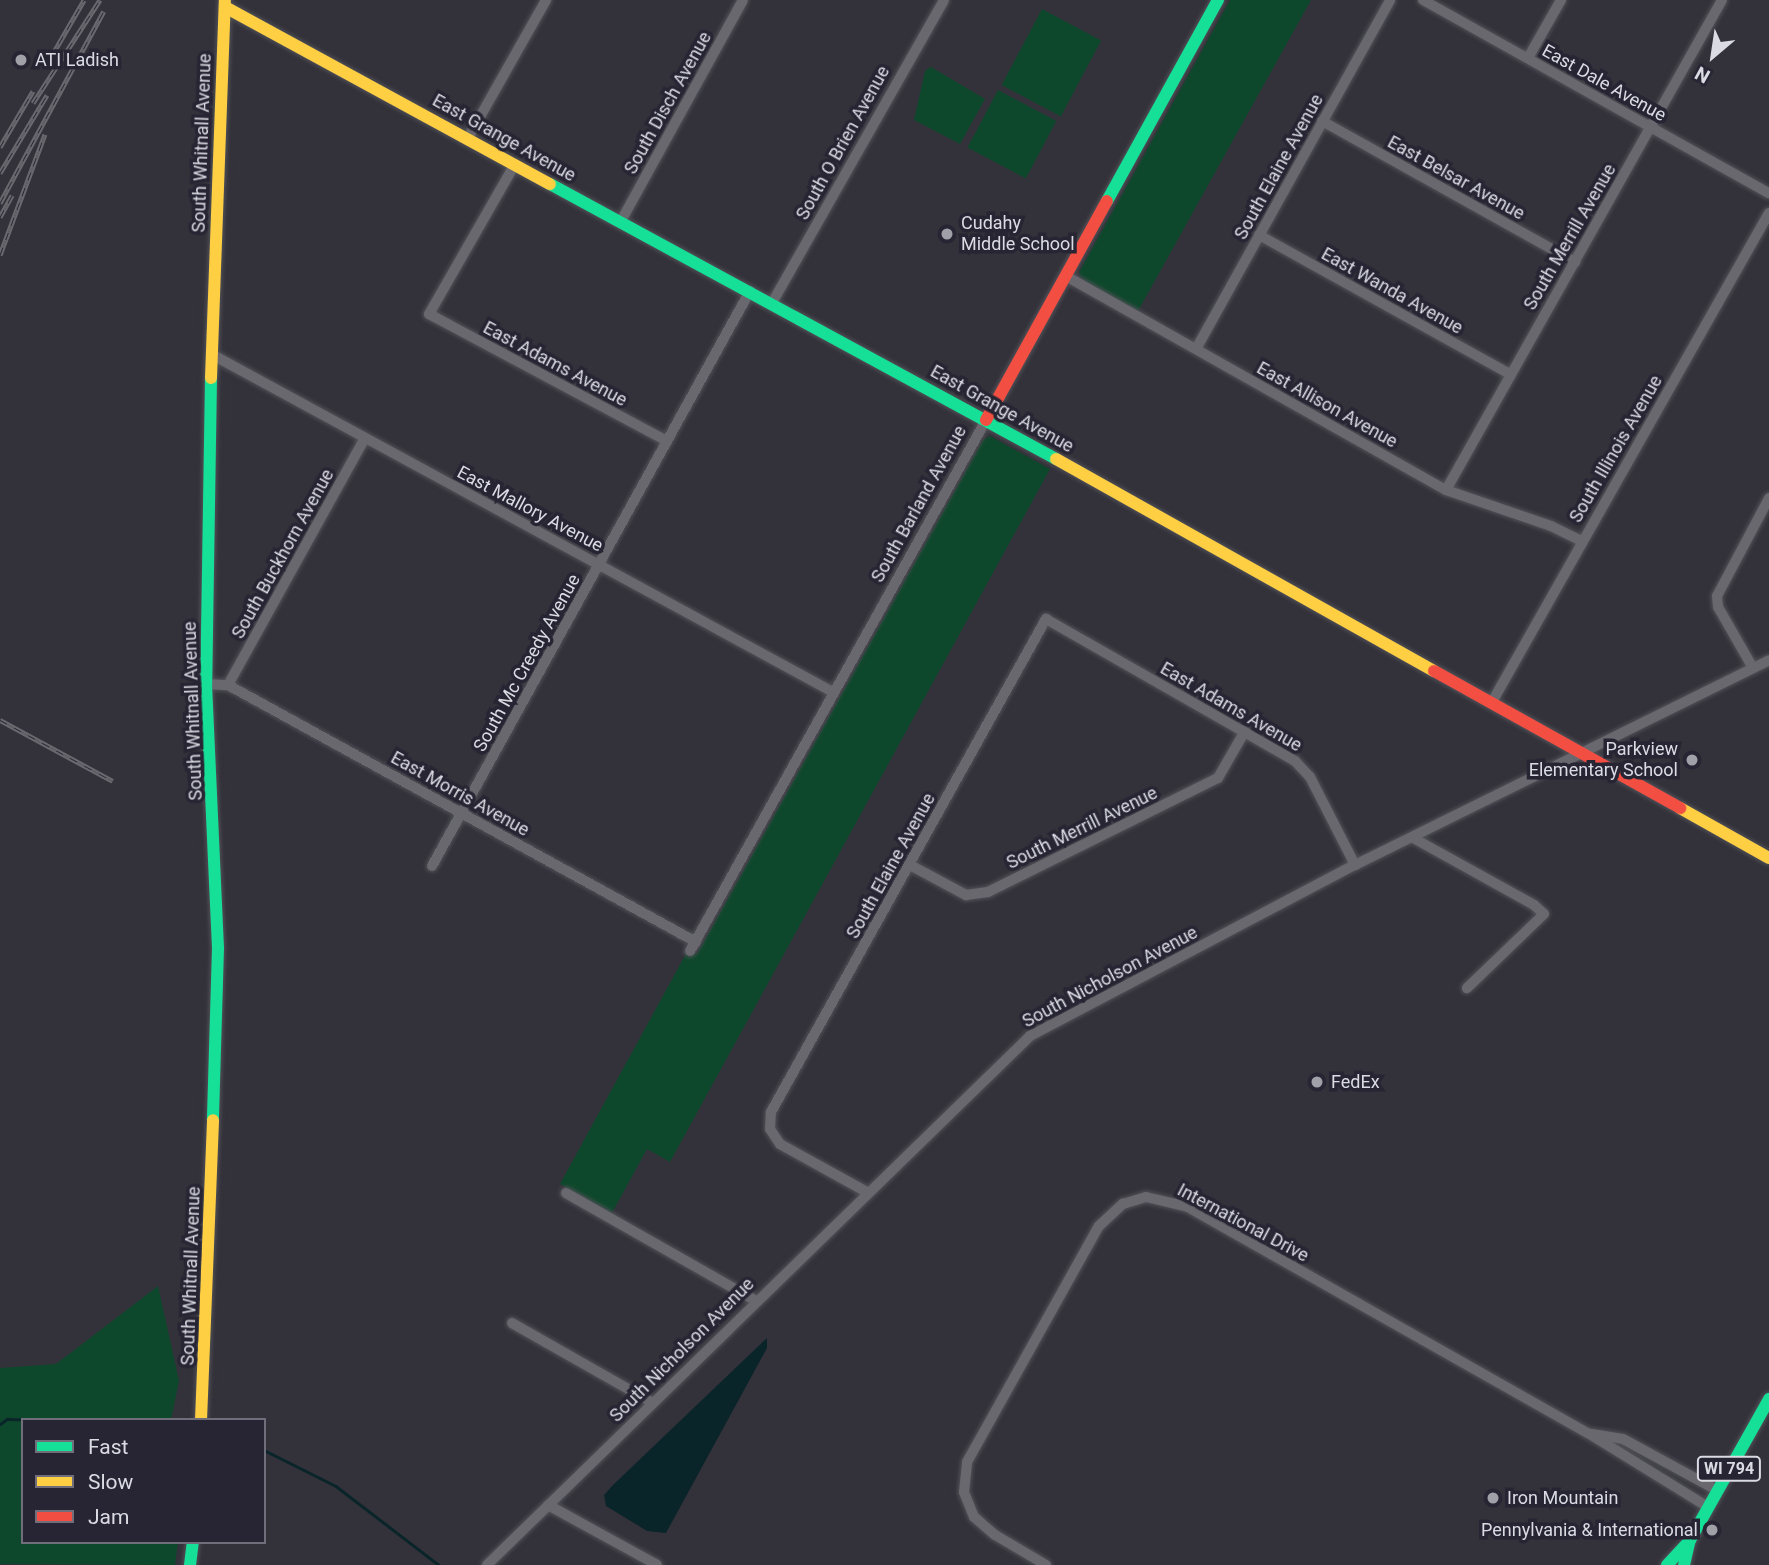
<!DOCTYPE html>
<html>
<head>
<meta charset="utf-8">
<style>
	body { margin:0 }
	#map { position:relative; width:1769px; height:1565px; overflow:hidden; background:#33323a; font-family:Roboto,sans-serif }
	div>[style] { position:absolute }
	.green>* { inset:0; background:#0e482c; transform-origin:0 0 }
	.water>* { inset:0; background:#0a2529 }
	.stream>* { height:2.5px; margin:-1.25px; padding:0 1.25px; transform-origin:1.25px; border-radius:1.25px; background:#0a2529 }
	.roads { filter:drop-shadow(0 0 2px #515158) drop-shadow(0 0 2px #515158) }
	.street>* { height:10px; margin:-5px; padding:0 5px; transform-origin:5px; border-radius:5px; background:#69686e }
	.fast>* { height:12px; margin:-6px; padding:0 6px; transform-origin:6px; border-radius:6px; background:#16e098 }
	.slow>* { height:12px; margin:-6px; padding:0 6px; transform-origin:6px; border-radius:6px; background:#ffcf43 }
	.jam>* { height:12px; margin:-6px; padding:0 6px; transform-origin:6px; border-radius:6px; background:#f24e42 }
	.rail>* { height:5px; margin-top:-2.5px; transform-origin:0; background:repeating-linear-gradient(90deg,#272533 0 8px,#6a696f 0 16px); box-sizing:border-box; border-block:2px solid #6a696f }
	.dots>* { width:19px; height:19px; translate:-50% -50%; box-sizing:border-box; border:4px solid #272533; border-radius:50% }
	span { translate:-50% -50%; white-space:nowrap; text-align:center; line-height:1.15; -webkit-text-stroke:7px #272533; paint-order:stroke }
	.shield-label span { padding:2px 5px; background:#272533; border:2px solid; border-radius:5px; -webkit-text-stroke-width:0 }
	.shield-label { font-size:16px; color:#dbdbe4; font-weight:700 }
	.poi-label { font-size:18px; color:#dbdbe4 }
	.left { translate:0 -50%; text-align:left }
	.right { translate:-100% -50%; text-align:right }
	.street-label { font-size:18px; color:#dbdbe4 }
	.legend { position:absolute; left:21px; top:1418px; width:245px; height:126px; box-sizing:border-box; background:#272533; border:2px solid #6f6e7a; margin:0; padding:9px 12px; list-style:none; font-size:21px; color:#dbdbe4 }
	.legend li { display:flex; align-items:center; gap:14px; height:35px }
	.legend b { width:35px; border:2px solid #6f6e7a }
	.north { position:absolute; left:1678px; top:21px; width:70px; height:70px; -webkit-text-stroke:5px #272533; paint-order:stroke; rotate:209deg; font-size:19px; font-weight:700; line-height:28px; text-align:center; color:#dbdbe4 }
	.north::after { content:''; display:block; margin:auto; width:24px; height:32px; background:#dbdbe4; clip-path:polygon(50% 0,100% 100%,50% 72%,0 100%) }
</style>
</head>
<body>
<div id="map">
	<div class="green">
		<div style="clip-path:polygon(1230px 0,1311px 0,1138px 311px,1082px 280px,1079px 272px)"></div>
		<div style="left:1042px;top:9px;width:67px;height:86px;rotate:28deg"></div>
		<div style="clip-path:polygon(931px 67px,985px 99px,960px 144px,914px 120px,925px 71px)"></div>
		<div style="left:998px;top:90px;width:66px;height:65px;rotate:28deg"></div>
		<div style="clip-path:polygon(990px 436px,1050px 469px,670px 1162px,647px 1149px,612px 1213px,560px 1184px,688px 950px,697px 954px,983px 440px)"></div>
		<div style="clip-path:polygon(158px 1286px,179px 1381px,171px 1420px,23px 1420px,23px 1542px,178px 1542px,175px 1565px,0 1564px,0 1368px,56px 1364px)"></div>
	</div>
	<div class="water">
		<div style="clip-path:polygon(767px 1338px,767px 1348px,666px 1533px,647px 1531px,606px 1506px,604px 1495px,613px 1485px)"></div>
	</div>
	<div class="stream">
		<div style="left:0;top:1424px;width:9px;rotate:-36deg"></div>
		<div style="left:7px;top:1419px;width:48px;rotate:1.2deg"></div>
		<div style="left:264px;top:1450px;width:80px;rotate:26.6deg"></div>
		<div style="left:336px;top:1486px;width:130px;rotate:37.5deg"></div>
	</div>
	<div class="roads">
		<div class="street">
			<div style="left:1423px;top:0;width:396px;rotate:29.2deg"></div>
			<div style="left:1528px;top:58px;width:67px;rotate:-60.4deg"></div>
			<div style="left:1322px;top:121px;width:290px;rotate:29.1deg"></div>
			<div style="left:468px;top:138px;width:159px;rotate:-60.5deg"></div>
			<div style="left:515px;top:164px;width:173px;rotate:119.8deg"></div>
			<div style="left:429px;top:314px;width:270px;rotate:28.1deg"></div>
			<div style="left:621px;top:221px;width:252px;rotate:-61.1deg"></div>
			<div style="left:1259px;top:235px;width:287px;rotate:29deg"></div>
			<div style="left:1066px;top:276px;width:436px;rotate:29.4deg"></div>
			<div style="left:1446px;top:490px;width:111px;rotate:18.9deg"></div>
			<div style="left:1551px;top:526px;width:34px;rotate:26deg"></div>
			<div style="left:772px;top:303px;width:348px;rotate:-60.4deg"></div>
			<div style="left:1196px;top:349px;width:399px;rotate:-60.9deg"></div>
			<div style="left:211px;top:354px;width:708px;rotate:28.52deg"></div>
			<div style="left:1446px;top:490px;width:562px;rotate:-60.61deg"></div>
			<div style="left:1753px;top:668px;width:70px;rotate:-119.8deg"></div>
			<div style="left:1718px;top:607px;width:11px;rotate:-95deg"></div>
			<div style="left:1717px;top:596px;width:111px;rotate:-62deg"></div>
			<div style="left:206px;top:684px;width:22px;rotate:3deg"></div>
			<div style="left:228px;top:685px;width:534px;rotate:28.77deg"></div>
			<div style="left:228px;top:685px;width:282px;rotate:-61deg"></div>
			<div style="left:1492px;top:702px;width:562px;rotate:-60.47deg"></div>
			<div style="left:1415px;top:839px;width:136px;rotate:29deg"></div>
			<div style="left:1534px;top:905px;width:13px;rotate:42deg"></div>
			<div style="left:1544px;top:914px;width:107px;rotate:136.1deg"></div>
			<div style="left:910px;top:865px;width:64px;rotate:28.2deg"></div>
			<div style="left:966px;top:895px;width:22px;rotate:-8deg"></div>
			<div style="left:988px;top:892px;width:257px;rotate:-26.4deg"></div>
			<div style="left:1218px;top:778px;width:54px;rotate:-60.1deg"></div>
			<div style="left:432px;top:866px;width:657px;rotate:-61.06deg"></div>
			<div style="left:690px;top:951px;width:608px;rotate:-60.86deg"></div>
			<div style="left:865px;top:1191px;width:97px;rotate:-151.1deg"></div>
			<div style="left:780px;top:1144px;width:18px;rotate:-124deg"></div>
			<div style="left:770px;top:1129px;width:17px;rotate:-87deg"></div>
			<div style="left:771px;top:1112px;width:565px;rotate:-60.85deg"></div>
			<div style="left:1046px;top:619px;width:287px;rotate:29.7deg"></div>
			<div style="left:1295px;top:761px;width:22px;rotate:47deg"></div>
			<div style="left:1310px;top:777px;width:99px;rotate:62.9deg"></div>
			<div style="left:566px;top:1193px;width:216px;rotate:29.6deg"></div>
			<div style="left:512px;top:1323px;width:160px;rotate:29.6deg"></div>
			<div style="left:1592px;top:1434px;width:31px;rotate:9deg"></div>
			<div style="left:1623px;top:1439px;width:107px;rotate:28.5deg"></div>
			<div style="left:548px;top:1505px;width:124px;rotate:28.8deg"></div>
			<div style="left:487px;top:1565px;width:758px;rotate:-44.25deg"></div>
			<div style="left:1030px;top:1036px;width:367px;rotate:-27.8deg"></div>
			<div style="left:1355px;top:865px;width:462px;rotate:-26.3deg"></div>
			<div style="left:1046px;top:1565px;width:59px;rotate:-149.5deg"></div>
			<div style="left:995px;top:1535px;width:28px;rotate:-139deg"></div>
			<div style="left:974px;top:1517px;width:27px;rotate:-112deg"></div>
			<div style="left:964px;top:1492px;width:30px;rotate:-84deg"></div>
			<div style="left:967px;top:1462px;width:270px;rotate:-60.8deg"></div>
			<div style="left:1099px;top:1226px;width:33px;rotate:-43deg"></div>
			<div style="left:1123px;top:1204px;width:24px;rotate:-17deg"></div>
			<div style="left:1146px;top:1197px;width:43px;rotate:13.4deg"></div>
			<div style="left:1188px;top:1207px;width:459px;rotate:29.5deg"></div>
			<div style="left:1588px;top:1433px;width:141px;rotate:31.7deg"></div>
		</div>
		<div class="fast">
			<div style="left:550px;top:184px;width:576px;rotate:28.52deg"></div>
			<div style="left:1107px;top:201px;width:230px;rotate:-61.1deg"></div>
			<div style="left:211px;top:378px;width:306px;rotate:90.9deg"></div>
			<div style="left:206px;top:684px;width:264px;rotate:87.4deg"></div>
			<div style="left:218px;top:948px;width:172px;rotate:91.7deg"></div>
			<div style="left:190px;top:1565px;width:23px;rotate:-83deg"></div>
			<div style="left:1667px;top:1565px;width:34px;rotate:-47deg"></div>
			<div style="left:1684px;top:1565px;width:26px;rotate:-77deg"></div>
			<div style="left:1690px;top:1540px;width:162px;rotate:-60.7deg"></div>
		</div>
		<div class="slow">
			<div style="left:225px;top:7px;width:370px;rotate:28.6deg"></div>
			<div style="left:211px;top:378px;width:378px;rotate:-87.9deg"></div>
			<div style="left:1056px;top:459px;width:433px;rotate:29.3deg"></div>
			<div style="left:1680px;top:808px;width:102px;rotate:29.3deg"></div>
			<div style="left:201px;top:1420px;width:300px;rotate:-87.7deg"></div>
		</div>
		<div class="jam">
			<div style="left:986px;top:420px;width:250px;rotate:-61.1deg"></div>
			<div style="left:1434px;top:671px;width:282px;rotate:29.1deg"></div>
		</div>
	</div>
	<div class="rail">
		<div style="left:51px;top:57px;width:66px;rotate:-59.9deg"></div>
		<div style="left:33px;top:103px;width:123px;rotate:-57deg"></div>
		<div style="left:0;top:147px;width:65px;rotate:-59.5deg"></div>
		<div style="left:0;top:173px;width:91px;rotate:-58.9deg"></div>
		<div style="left:0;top:203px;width:218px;rotate:-61.6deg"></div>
		<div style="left:0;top:217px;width:25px;rotate:-61deg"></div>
		<div style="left:0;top:255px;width:129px;rotate:-69.6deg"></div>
		<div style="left:0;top:720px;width:128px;rotate:28.4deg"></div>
	</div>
	<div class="dots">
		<div style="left:21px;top:60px;background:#a0a0a8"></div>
		<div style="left:947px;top:234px;background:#a0a0a8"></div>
		<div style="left:1692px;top:760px;background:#a0a0a8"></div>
		<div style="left:1317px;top:1082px;background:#a0a0a8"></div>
		<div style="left:1493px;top:1498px;background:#a0a0a8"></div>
		<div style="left:1712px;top:1530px;background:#a0a0a8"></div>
	</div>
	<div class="shield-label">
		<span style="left:1729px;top:1469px">WI 794</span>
	</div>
	<div class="poi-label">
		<span class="left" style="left:35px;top:60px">ATI Ladish</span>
		<span class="left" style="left:961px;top:234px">Cudahy<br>Middle School</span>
		<span class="right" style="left:1678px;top:760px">Parkview<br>Elementary School</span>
		<span class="left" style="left:1331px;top:1082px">FedEx</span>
		<span class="left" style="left:1507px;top:1498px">Iron Mountain</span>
		<span class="right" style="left:1698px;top:1530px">Pennylvania &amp; International</span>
	</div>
	<div class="street-label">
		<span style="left:1604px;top:83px;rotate:29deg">East Dale Avenue</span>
		<span style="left:668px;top:103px;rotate:-61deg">South Disch Avenue</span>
		<span style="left:504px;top:138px;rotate:29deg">East Grange Avenue</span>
		<span style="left:202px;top:143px;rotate:-88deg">South Whitnall Avenue</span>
		<span style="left:843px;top:143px;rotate:-61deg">South O Brien Avenue</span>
		<span style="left:1279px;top:167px;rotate:-61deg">South Elaine Avenue</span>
		<span style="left:1456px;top:178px;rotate:29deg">East Belsar Avenue</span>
		<span style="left:1570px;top:237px;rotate:-60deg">South Merrill Avenue</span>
		<span style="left:1392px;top:291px;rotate:29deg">East Wanda Avenue</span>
		<span style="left:555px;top:364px;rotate:28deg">East Adams Avenue</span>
		<span style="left:1327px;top:405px;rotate:29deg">East Allison Avenue</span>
		<span style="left:1002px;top:409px;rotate:29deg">East Grange Avenue</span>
		<span style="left:1616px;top:449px;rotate:-60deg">South Illinois Avenue</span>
		<span style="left:919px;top:504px;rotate:-61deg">South Barland Avenue</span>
		<span style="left:530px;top:509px;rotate:28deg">East Mallory Avenue</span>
		<span style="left:283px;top:554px;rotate:-61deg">South Buckhorn Avenue</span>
		<span style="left:527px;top:663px;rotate:-61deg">South Mc Creedy Avenue</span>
		<span style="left:1231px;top:707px;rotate:30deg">East Adams Avenue</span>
		<span style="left:193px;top:711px;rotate:-92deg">South Whitnall Avenue</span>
		<span style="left:460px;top:794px;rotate:29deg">East Morris Avenue</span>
		<span style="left:1082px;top:828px;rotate:-26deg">South Merrill Avenue</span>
		<span style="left:891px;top:866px;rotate:-61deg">South Elaine Avenue</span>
		<span style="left:1110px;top:977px;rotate:-28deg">South Nicholson Avenue</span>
		<span style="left:1243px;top:1223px;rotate:28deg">International Drive</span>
		<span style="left:191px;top:1276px;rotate:-88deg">South Whitnall Avenue</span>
		<span style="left:682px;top:1350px;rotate:-45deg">South Nicholson Avenue</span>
	</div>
	<ul class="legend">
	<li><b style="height:9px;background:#16e098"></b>Fast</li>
	<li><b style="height:9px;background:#ffcf43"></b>Slow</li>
	<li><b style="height:9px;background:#f24e42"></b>Jam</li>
	</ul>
	<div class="north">N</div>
</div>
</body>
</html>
